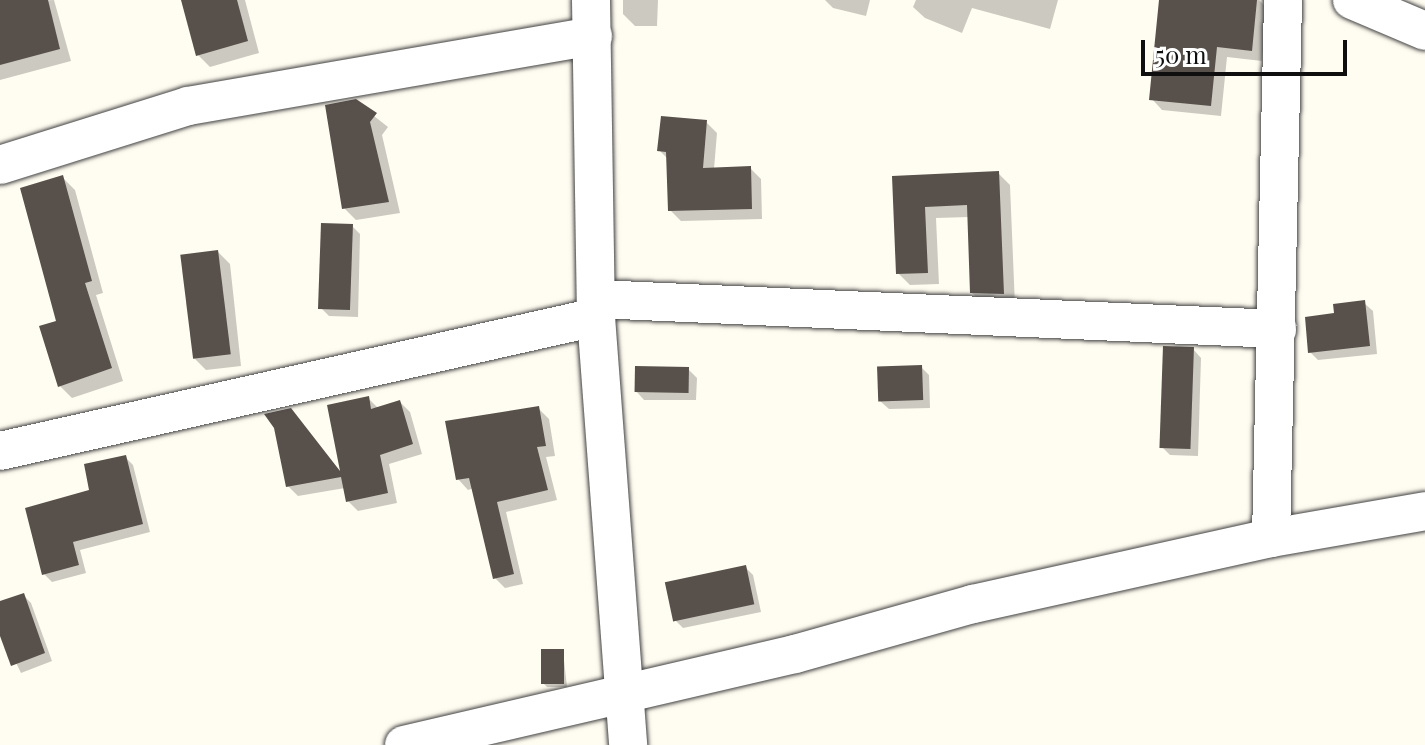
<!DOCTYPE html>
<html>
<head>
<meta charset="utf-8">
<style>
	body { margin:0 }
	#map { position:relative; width:1425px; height:745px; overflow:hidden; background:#fffcf1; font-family:"Playfair Display",serif }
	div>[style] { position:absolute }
	.shadow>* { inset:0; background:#0003 }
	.building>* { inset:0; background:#58504b; transform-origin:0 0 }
	.roads { filter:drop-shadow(0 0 2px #424242) drop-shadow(0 0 2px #424242) }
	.minor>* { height:38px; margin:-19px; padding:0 19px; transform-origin:19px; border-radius:19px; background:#fff }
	span { translate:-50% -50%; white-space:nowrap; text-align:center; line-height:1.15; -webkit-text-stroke:8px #fff; paint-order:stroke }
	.scale { position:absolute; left:1141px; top:40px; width:206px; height:36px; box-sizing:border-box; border:4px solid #0f0f0f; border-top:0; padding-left:10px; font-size:24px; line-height:28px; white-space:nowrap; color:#0f0f0f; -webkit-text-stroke:6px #fff; paint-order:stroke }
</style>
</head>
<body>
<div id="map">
	<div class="shadow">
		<div style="clip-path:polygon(54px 0,71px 61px,0 80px,0 2px)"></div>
		<div style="clip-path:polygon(183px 0,245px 0,259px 53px,210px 67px,198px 55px)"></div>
		<div style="clip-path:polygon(623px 0,658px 0,657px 26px,635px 26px,623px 14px)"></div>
		<div style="clip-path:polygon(825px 0,870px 0,866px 16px,833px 8px)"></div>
		<div style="clip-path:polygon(916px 0,1058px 0,1050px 29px,972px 8px,962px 33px,925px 18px,913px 7px)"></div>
		<div style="clip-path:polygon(1161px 0,1259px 0,1267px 8px,1262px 61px,1227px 57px,1221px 116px,1162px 110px,1152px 99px)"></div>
		<div style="clip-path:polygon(355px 101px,388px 127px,382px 135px,400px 213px,356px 220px,344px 208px)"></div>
		<div style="clip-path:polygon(706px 122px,717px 133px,714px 169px,750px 168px,761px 179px,762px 219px,681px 221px,670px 210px,668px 159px,659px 150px)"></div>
		<div style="clip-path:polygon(998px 173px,1010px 185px,1015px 306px,985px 305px,972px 293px,969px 217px,936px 218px,939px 284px,910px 285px,898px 273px,894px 178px)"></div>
		<div style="clip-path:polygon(63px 178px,75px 190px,103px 293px,96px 295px,123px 381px,72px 398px,60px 386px)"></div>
		<div style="clip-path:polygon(352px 226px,360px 234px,358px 317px,329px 316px,321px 308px)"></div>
		<div style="clip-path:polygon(218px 252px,230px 264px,241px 366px,206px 370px,194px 358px)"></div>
		<div style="clip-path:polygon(1364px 303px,1373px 311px,1377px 354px,1318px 360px,1310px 352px,1337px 315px)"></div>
		<div style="clip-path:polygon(1193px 349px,1201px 358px,1198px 456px,1170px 455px,1162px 447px)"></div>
		<div style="clip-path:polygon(921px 367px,929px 375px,930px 408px,889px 409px,880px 401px)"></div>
		<div style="clip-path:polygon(688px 369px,697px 378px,696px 400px,644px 400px,636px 391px)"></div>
		<div style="clip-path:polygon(368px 398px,378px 408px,400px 402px,410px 412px,422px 454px,389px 464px,397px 503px,358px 511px,348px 501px,345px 488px,298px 496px,288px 486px,342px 474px)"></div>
		<div style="clip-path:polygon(538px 408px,549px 419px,555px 456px,546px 457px,557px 500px,506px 512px,523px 584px,505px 588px,495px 578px,474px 488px,468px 490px,458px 479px)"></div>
		<div style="clip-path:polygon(125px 457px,133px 465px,150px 532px,80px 550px,86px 573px,52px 582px,44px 574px,91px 492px)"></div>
		<div style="clip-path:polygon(745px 567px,753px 575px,761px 612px,683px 628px,675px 620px)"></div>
		<div style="clip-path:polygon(23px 595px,31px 603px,52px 661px,21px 673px,0 630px,0 604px)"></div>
		<div style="clip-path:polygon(563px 651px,567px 687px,547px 687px,543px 683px)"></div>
	</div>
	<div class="building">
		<div style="clip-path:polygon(0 0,48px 0,60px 49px,0 65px)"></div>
		<div style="clip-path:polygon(181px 0,237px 0,248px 41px,196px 56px)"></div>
		<div style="clip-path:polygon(1159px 0,1257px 0,1252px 51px,1217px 47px,1211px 106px,1149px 100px)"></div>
		<div style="clip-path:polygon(356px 99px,377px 113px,370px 122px,389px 202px,342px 209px,325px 105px)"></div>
		<div style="clip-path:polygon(661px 116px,707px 120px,703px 168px,751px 166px,752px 209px,668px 211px,666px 152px,657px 151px)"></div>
		<div style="clip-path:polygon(999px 171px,1004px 294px,970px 293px,967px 205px,925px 207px,928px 273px,896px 274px,892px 176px)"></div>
		<div style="clip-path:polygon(63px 175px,92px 281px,85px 283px,112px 368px,58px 387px,39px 326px,56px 321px,20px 188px)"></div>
		<div style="left:321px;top:223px;width:32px;height:86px;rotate:2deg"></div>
		<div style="left:218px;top:250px;width:105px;height:38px;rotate:83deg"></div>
		<div style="clip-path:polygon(1365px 300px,1370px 346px,1308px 353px,1305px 317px,1334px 313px,1333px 304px)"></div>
		<div style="left:1163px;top:346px;width:31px;height:102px;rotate:2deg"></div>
		<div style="left:922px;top:365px;width:35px;height:45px;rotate:88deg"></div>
		<div style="left:635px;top:366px;width:54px;height:26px;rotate:1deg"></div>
		<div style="clip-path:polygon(369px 396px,371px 409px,400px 400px,413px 444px,380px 455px,388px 493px,346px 502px,341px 477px,286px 487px,274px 428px,264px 414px,291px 408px,340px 471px,327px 405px)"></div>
		<div style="clip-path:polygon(539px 406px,546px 446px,537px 447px,548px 490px,497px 502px,514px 574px,493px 579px,469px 478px,456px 480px,445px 421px)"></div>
		<div style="clip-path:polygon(126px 455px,143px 524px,73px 542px,79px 565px,42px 575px,25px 508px,89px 490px,84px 464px)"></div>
		<div style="left:746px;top:565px;width:40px;height:83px;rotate:78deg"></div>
		<div style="clip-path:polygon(24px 593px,45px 653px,11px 666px,0 636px,0 601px)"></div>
		<div style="left:541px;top:649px;width:23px;height:35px"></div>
	</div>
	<div class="roads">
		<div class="minor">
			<div style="left:591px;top:0;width:317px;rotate:89.1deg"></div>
			<div style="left:596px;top:317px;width:429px;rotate:85.7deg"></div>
			<div style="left:1352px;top:0;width:79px;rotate:23deg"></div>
			<div style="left:0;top:165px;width:197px;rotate:-17.4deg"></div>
			<div style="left:188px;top:106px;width:411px;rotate:-9.8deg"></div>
			<div style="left:596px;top:299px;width:682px;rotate:2.52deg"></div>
			<div style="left:0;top:451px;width:611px;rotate:-12.67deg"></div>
			<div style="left:1271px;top:538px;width:538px;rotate:-88.72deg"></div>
			<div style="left:404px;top:745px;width:401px;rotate:-13.1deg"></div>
			<div style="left:795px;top:654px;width:185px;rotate:-15.7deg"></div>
			<div style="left:973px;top:604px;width:305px;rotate:-12.5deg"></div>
			<div style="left:1271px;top:538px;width:156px;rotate:-9.9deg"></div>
		</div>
	</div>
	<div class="scale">50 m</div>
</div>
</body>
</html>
